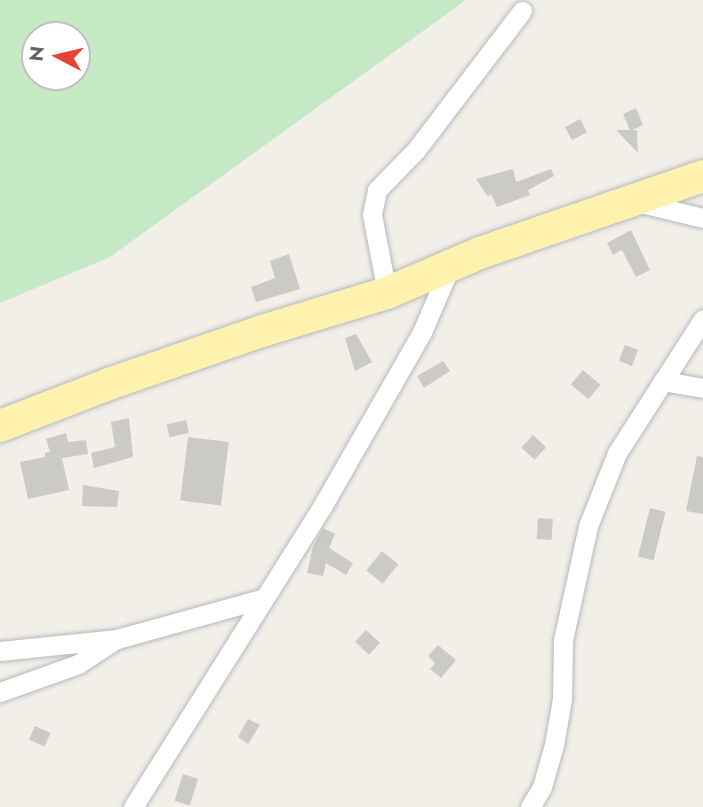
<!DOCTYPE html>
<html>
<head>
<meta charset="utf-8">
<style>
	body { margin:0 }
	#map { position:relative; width:703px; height:807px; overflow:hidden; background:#f1efe8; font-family:Jost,sans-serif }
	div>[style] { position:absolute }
	.green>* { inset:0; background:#c5e8c5 }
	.building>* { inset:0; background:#cccac5; transform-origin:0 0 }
	.roads { filter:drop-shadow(0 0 2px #b5b8bc) drop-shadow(0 0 2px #b5b8bc) }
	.street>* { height:19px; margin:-9.5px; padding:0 9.5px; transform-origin:9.5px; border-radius:9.5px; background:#fff }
	.primary>* { height:32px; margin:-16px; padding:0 16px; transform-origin:16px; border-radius:16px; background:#fff2af }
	span { translate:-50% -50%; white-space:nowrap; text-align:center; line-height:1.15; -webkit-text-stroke:5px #fff; paint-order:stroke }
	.north { position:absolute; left:21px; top:21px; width:70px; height:70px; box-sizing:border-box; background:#fff; border:2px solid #bfc1c3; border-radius:50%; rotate:277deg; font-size:19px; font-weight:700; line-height:28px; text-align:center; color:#5f6368 }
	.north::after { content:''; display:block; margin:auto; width:24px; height:32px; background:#ea4335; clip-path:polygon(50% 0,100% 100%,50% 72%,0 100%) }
</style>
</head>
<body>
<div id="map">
	<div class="green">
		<div style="clip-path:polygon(evenodd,0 0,466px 0,110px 257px,0 303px,0 0,77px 35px,77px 77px,35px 77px,35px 35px,77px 35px)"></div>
	</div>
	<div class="building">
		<div style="clip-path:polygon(636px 108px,643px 125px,632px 130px,637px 130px,638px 153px,616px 130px,630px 130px,623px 114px)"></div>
		<div style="left:580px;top:119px;width:15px;height:17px;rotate:62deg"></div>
		<div style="clip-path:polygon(513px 169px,516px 182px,551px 169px,554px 176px,528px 190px,530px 195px,497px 207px,491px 194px,488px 197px,476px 179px)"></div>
		<div style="clip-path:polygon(631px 230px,650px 270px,636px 277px,622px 250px,613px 255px,607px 243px)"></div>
		<div style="clip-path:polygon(289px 254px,300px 289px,256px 302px,251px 287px,275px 278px,270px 261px)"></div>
		<div style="clip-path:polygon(356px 334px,372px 362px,355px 371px,345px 338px)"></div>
		<div style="left:625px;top:345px;width:14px;height:17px;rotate:21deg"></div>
		<div style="clip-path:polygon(443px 361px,450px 371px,424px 388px,417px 376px)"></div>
		<div style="left:583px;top:370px;width:23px;height:19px;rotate:40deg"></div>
		<div style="clip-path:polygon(129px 418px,133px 457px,94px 468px,91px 453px,115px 447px,111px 422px)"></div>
		<div style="left:186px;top:420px;width:13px;height:20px;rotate:77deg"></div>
		<div style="clip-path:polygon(66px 433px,68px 442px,86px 440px,88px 454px,62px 458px,69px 490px,28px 499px,20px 462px,45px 457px,45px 453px,50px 452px,46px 439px)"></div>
		<div style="left:533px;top:435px;width:18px;height:17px;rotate:43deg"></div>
		<div style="left:188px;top:437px;width:41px;height:64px;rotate:7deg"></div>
		<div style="clip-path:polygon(697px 456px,703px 457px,703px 514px,686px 511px)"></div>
		<div style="clip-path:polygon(83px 485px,119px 491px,117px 507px,82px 506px)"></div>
		<div style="left:650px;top:508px;width:16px;height:50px;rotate:14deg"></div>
		<div style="left:538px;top:518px;width:15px;height:21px;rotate:4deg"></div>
		<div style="clip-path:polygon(323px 528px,335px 534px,329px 548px,353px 563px,346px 575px,326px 563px,323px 576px,307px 573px,313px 547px)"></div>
		<div style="left:382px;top:551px;width:21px;height:25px;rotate:39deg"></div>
		<div style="left:366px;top:630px;width:19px;height:16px;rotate:43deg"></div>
		<div style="clip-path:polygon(438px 645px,456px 660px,441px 678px,430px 669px,435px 663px,428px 656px)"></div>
		<div style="clip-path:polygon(248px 719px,260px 725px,248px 744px,238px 737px)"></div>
		<div style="left:35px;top:726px;width:17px;height:15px;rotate:24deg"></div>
		<div style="left:183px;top:774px;width:16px;height:28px;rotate:18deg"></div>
	</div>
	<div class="roads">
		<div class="street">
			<div style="left:637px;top:202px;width:68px;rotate:13.6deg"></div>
			<div style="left:387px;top:293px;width:80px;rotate:-100.8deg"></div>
			<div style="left:372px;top:214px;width:25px;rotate:-78deg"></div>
			<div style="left:377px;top:190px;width:56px;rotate:-45.7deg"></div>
			<div style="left:416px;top:150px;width:175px;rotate:-52.7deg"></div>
			<div style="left:663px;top:381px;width:41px;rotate:9.9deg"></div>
			<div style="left:0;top:651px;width:118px;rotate:-5.9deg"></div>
			<div style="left:117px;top:639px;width:149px;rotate:-15.5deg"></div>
			<div style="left:0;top:692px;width:83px;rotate:-19.7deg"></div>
			<div style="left:78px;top:664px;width:42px;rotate:-33.3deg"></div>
			<div style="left:133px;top:807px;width:357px;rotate:-57.8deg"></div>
			<div style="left:323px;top:505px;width:199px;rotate:-60.2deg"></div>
			<div style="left:422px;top:332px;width:71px;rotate:-66.7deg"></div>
			<div style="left:530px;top:807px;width:23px;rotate:-59deg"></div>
			<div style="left:542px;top:787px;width:44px;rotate:-74.1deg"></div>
			<div style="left:554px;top:745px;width:47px;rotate:-80.1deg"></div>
			<div style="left:562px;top:699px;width:59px;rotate:-89deg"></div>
			<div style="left:563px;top:640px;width:117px;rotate:-77.6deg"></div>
			<div style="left:588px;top:526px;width:79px;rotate:-68.3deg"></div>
			<div style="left:617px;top:453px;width:159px;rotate:-57.3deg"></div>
		</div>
		<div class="primary">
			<div style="left:0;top:426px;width:117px;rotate:-21.1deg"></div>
			<div style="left:109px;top:384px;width:162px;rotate:-19.1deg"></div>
			<div style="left:262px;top:331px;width:131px;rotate:-16.9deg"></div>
			<div style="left:387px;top:293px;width:101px;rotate:-23.3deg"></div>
			<div style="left:480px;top:253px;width:236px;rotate:-19deg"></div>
		</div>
	</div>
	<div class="north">N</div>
</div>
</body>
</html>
